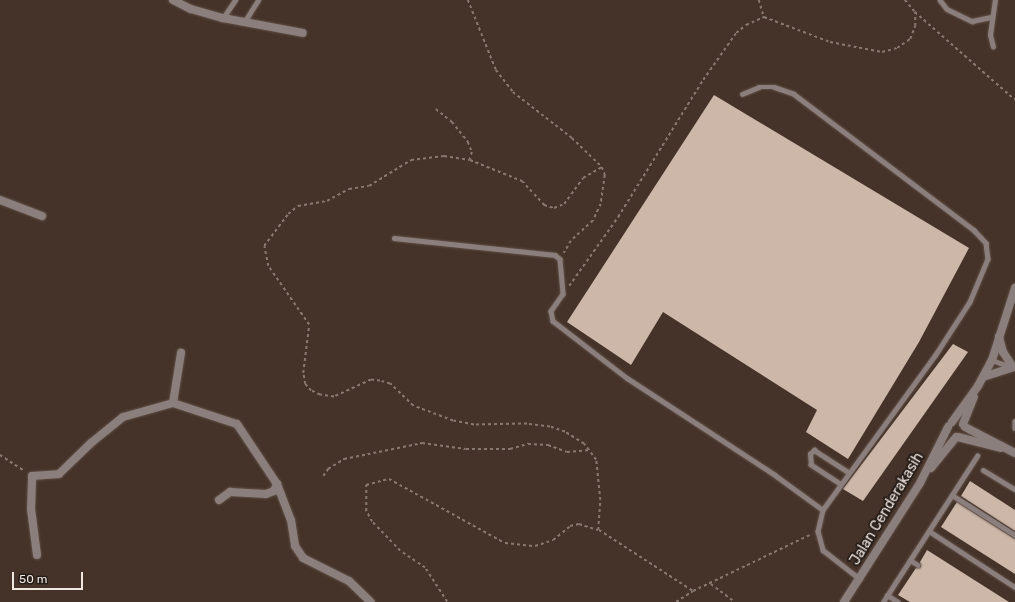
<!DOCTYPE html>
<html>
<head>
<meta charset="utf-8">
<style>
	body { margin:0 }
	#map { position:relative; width:1015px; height:602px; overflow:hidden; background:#453329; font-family:Rubik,sans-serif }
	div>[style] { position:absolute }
	.building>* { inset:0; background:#ccb7a9 }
	.path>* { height:1.5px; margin-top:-0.75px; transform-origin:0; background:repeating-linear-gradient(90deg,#887970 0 3px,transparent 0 6px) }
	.roads { filter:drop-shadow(0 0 1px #615046) drop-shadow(0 0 1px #615046) }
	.service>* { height:4.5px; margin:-2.25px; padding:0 2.25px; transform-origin:2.25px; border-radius:2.25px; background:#8b7f7e }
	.minor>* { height:8px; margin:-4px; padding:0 4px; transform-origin:4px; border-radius:4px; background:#8b7f7e }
	.tertiary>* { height:8px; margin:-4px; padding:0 4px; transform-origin:4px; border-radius:4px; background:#8b7f7e }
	span { translate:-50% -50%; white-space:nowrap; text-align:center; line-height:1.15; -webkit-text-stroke:4px #251d18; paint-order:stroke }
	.street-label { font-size:14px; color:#f2e6e0 }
	.scale { position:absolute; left:12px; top:572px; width:71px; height:18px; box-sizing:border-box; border:2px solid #f2e6e0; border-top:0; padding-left:5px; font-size:12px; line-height:14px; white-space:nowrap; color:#f2e6e0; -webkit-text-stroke:3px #251d18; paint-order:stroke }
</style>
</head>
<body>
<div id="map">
	<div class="building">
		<div style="clip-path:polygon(714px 95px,969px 248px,919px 342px,848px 459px,806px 432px,817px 410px,663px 312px,631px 365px,567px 322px)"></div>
		<div style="clip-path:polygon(953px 344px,968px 352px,863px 501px,843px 489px)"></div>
		<div style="clip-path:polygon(970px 481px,1015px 510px,1015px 531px,961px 496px)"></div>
		<div style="clip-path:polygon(957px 502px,1015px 539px,1015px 574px,941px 527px)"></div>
		<div style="clip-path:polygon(927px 550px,1009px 602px,910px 602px,898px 595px,916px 568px,921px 567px,920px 562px)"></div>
	</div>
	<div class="path">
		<div style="left:468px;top:0;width:75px;rotate:68.2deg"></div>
		<div style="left:496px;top:70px;width:28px;rotate:52deg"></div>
		<div style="left:513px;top:92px;width:75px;rotate:37.9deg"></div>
		<div style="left:572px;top:138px;width:42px;rotate:44deg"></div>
		<div style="left:602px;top:167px;width:9px;rotate:69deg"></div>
		<div style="left:605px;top:175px;width:29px;rotate:98deg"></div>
		<div style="left:601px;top:204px;width:19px;rotate:115deg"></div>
		<div style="left:593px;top:221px;width:30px;rotate:138deg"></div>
		<div style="left:571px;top:241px;width:14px;rotate:120deg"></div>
		<div style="left:759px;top:0;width:18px;rotate:74deg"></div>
		<div style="left:905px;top:0;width:16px;rotate:50deg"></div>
		<div style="left:915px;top:12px;width:133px;rotate:41.3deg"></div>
		<div style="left:436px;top:109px;width:21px;rotate:39deg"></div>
		<div style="left:452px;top:122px;width:26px;rotate:51deg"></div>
		<div style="left:468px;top:142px;width:11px;rotate:68deg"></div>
		<div style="left:472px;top:152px;width:8px;rotate:104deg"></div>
		<div style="left:569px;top:286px;width:85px;rotate:-54.6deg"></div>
		<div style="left:618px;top:217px;width:161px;rotate:-58.2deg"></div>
		<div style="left:703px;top:80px;width:57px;rotate:-54.9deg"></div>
		<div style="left:736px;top:33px;width:13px;rotate:-39deg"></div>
		<div style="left:746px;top:25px;width:20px;rotate:-24deg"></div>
		<div style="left:764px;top:17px;width:71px;rotate:20.7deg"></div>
		<div style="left:830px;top:42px;width:53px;rotate:10.9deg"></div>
		<div style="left:882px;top:52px;width:16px;rotate:-15deg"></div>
		<div style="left:897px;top:48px;width:16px;rotate:-35deg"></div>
		<div style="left:910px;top:39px;width:14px;rotate:-69deg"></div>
		<div style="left:915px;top:26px;width:14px;rotate:-90deg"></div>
		<div style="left:0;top:455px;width:30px;rotate:33deg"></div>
		<div style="left:323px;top:476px;width:9px;rotate:-54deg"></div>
		<div style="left:328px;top:469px;width:19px;rotate:-32deg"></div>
		<div style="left:344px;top:459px;width:80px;rotate:-11.6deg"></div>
		<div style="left:422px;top:443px;width:44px;rotate:7.8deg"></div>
		<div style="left:466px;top:449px;width:44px"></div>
		<div style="left:510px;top:449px;width:19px;rotate:-16deg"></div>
		<div style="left:528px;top:444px;width:20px;rotate:3deg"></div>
		<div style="left:548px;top:445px;width:20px;rotate:20deg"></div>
		<div style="left:567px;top:452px;width:21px;rotate:-5deg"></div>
		<div style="left:599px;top:530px;width:112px;rotate:33deg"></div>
		<div style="left:711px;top:584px;width:30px;rotate:37deg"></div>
		<div style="left:447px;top:602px;width:40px;rotate:-122.9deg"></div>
		<div style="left:425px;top:568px;width:30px;rotate:-146deg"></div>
		<div style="left:400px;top:551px;width:40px;rotate:-134deg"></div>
		<div style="left:372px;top:522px;width:13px;rotate:-119deg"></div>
		<div style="left:366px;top:511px;width:26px;rotate:-90deg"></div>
		<div style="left:366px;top:485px;width:24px;rotate:-15deg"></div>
		<div style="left:389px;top:479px;width:132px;rotate:28.9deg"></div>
		<div style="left:505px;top:543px;width:30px;rotate:6deg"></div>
		<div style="left:535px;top:546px;width:19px;rotate:-18deg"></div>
		<div style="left:553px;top:540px;width:22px;rotate:-39deg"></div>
		<div style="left:570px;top:526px;width:9px;rotate:-13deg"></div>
		<div style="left:579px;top:524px;width:20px;rotate:18deg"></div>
		<div style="left:598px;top:530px;width:30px;rotate:-86deg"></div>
		<div style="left:600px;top:500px;width:40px;rotate:-95.7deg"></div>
		<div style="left:596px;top:460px;width:20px;rotate:-127deg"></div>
		<div style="left:584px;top:444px;width:22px;rotate:-148deg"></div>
		<div style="left:565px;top:432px;width:16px;rotate:-162deg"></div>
		<div style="left:550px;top:427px;width:23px;rotate:-173deg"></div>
		<div style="left:527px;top:424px;width:53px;rotate:178.9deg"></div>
		<div style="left:474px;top:425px;width:21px;rotate:-169deg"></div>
		<div style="left:453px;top:421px;width:43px;rotate:-159.4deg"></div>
		<div style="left:413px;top:406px;width:32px;rotate:-136deg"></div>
		<div style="left:390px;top:384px;width:10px;rotate:-163deg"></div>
		<div style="left:380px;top:381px;width:9px;rotate:-174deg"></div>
		<div style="left:371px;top:380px;width:41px;rotate:155.3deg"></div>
		<div style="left:334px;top:397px;width:14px;rotate:-172deg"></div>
		<div style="left:320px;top:395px;width:10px;rotate:-156deg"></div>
		<div style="left:311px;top:391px;width:9px;rotate:-131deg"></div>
		<div style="left:305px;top:384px;width:11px;rotate:-100deg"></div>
		<div style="left:303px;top:373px;width:48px;rotate:-82.9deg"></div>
		<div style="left:309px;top:325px;width:72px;rotate:-124.8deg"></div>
		<div style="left:268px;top:266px;width:20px;rotate:-101deg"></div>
		<div style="left:264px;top:246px;width:40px;rotate:-53deg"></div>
		<div style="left:288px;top:214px;width:13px;rotate:-39deg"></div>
		<div style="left:298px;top:206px;width:29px;rotate:-10deg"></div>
		<div style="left:327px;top:201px;width:25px;rotate:-29deg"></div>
		<div style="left:349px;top:189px;width:20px;rotate:-9deg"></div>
		<div style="left:369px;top:186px;width:49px;rotate:-31.8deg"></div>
		<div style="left:411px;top:160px;width:33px;rotate:-7deg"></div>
		<div style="left:444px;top:156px;width:26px;rotate:9deg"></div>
		<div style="left:470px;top:160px;width:56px;rotate:22deg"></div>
		<div style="left:522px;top:181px;width:33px;rotate:47deg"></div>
		<div style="left:544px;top:205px;width:10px;rotate:17deg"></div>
		<div style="left:554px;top:208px;width:11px;rotate:-22deg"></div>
		<div style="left:564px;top:204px;width:32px;rotate:-54deg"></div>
		<div style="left:583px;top:178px;width:22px;rotate:-30deg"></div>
		<div style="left:676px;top:602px;width:20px;rotate:-33deg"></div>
		<div style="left:693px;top:591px;width:132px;rotate:-25.6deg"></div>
	</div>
	<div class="roads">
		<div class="service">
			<div style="left:940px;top:0;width:11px;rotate:52deg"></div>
			<div style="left:947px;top:9px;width:28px;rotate:26deg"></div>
			<div style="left:972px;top:21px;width:19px;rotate:-12deg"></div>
			<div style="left:223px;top:18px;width:22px;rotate:-56deg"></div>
			<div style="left:245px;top:21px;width:25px;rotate:-58deg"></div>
			<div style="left:993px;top:47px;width:12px;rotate:-104deg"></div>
			<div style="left:990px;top:35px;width:35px;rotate:-82deg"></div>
			<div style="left:742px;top:94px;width:18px;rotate:-22deg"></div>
			<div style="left:759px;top:87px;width:15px"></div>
			<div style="left:774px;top:87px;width:21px;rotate:19deg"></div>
			<div style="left:794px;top:94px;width:226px;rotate:37.1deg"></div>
			<div style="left:974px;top:230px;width:18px;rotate:47deg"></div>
			<div style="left:986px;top:243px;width:16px;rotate:83deg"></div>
			<div style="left:988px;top:259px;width:47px;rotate:112.7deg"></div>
			<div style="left:970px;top:302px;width:64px;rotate:122.9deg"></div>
			<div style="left:935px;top:356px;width:190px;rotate:126deg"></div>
			<div style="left:823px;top:510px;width:22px;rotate:103deg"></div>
			<div style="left:818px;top:531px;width:20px;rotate:75deg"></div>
			<div style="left:823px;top:550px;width:47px;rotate:38.1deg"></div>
			<div style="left:394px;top:238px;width:162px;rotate:6deg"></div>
			<div style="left:555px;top:255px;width:6px;rotate:39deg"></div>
			<div style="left:560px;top:259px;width:35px;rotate:85deg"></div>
			<div style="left:563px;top:294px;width:21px;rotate:125deg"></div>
			<div style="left:551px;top:311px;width:10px;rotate:79deg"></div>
			<div style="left:553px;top:321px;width:93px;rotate:37.6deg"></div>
			<div style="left:627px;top:378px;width:177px;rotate:33.2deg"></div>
			<div style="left:775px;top:475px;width:59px;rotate:36.1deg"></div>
			<div style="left:992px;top:360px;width:20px;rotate:20deg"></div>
			<div style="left:1015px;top:421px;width:7px;rotate:90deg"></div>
			<div style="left:983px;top:470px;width:37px;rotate:31deg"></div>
			<div style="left:840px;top:484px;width:35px;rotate:-147deg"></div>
			<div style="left:811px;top:465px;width:11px;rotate:-95deg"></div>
			<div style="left:810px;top:454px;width:6px;rotate:-45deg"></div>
			<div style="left:814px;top:450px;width:40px;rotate:32.9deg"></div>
			<div style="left:952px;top:495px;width:75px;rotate:32.4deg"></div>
			<div style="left:929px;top:531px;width:103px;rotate:33.1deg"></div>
			<div style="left:910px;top:560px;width:9px;rotate:32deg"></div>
			<div style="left:887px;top:595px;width:13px;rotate:32deg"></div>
			<div style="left:883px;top:602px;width:174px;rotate:-57.2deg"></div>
		</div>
		<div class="minor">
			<div style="left:173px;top:0;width:20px;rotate:27deg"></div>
			<div style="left:191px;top:9px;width:33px;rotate:16deg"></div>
			<div style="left:223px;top:18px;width:81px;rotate:10.6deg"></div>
			<div style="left:0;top:200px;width:45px;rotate:20.9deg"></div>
			<div style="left:173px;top:403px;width:51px;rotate:-80.9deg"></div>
			<div style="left:219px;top:500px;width:14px;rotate:-36deg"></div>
			<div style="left:230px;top:492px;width:36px;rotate:3deg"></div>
			<div style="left:266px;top:494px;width:9px;rotate:-21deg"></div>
			<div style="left:274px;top:491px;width:8px;rotate:-67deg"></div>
			<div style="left:37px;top:555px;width:46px;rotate:-97.4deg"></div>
			<div style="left:31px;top:509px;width:33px;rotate:-88deg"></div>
			<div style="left:32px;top:476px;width:27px;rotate:-4deg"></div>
			<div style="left:59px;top:474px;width:45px;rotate:-44.1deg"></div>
			<div style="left:91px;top:443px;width:41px;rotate:-39.1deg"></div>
			<div style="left:123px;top:417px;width:52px;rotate:-15.6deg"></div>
			<div style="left:173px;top:403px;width:67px;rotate:18.2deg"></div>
			<div style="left:237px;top:424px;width:72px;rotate:56.3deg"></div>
			<div style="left:277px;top:484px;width:39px;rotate:69deg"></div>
			<div style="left:291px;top:520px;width:26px;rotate:81deg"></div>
			<div style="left:295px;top:546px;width:14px;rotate:56deg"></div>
			<div style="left:303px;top:558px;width:51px;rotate:26.6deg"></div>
			<div style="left:349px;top:581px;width:30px;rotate:44deg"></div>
		</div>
		<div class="tertiary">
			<div style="left:983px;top:377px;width:32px;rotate:-18deg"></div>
			<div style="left:1013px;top:367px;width:18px;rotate:-124deg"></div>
			<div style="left:1003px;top:352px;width:16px;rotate:-105deg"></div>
			<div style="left:952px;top:422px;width:44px;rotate:-54.2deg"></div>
			<div style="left:978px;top:386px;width:30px;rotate:-62deg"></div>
			<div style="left:992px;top:360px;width:76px;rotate:-72.3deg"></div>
			<div style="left:963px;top:424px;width:29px;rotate:-68deg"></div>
			<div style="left:965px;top:427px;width:56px;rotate:27.5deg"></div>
			<div style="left:958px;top:437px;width:44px;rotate:14.3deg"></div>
			<div style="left:931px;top:468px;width:40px;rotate:-51deg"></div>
			<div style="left:844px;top:602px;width:141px;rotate:-57.4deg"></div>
			<div style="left:920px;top:483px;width:63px;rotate:-63.4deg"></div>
		</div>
	</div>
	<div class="street-label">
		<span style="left:887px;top:509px;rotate:-59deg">Jalan Cenderakasih</span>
	</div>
	<div class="scale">50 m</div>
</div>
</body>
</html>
